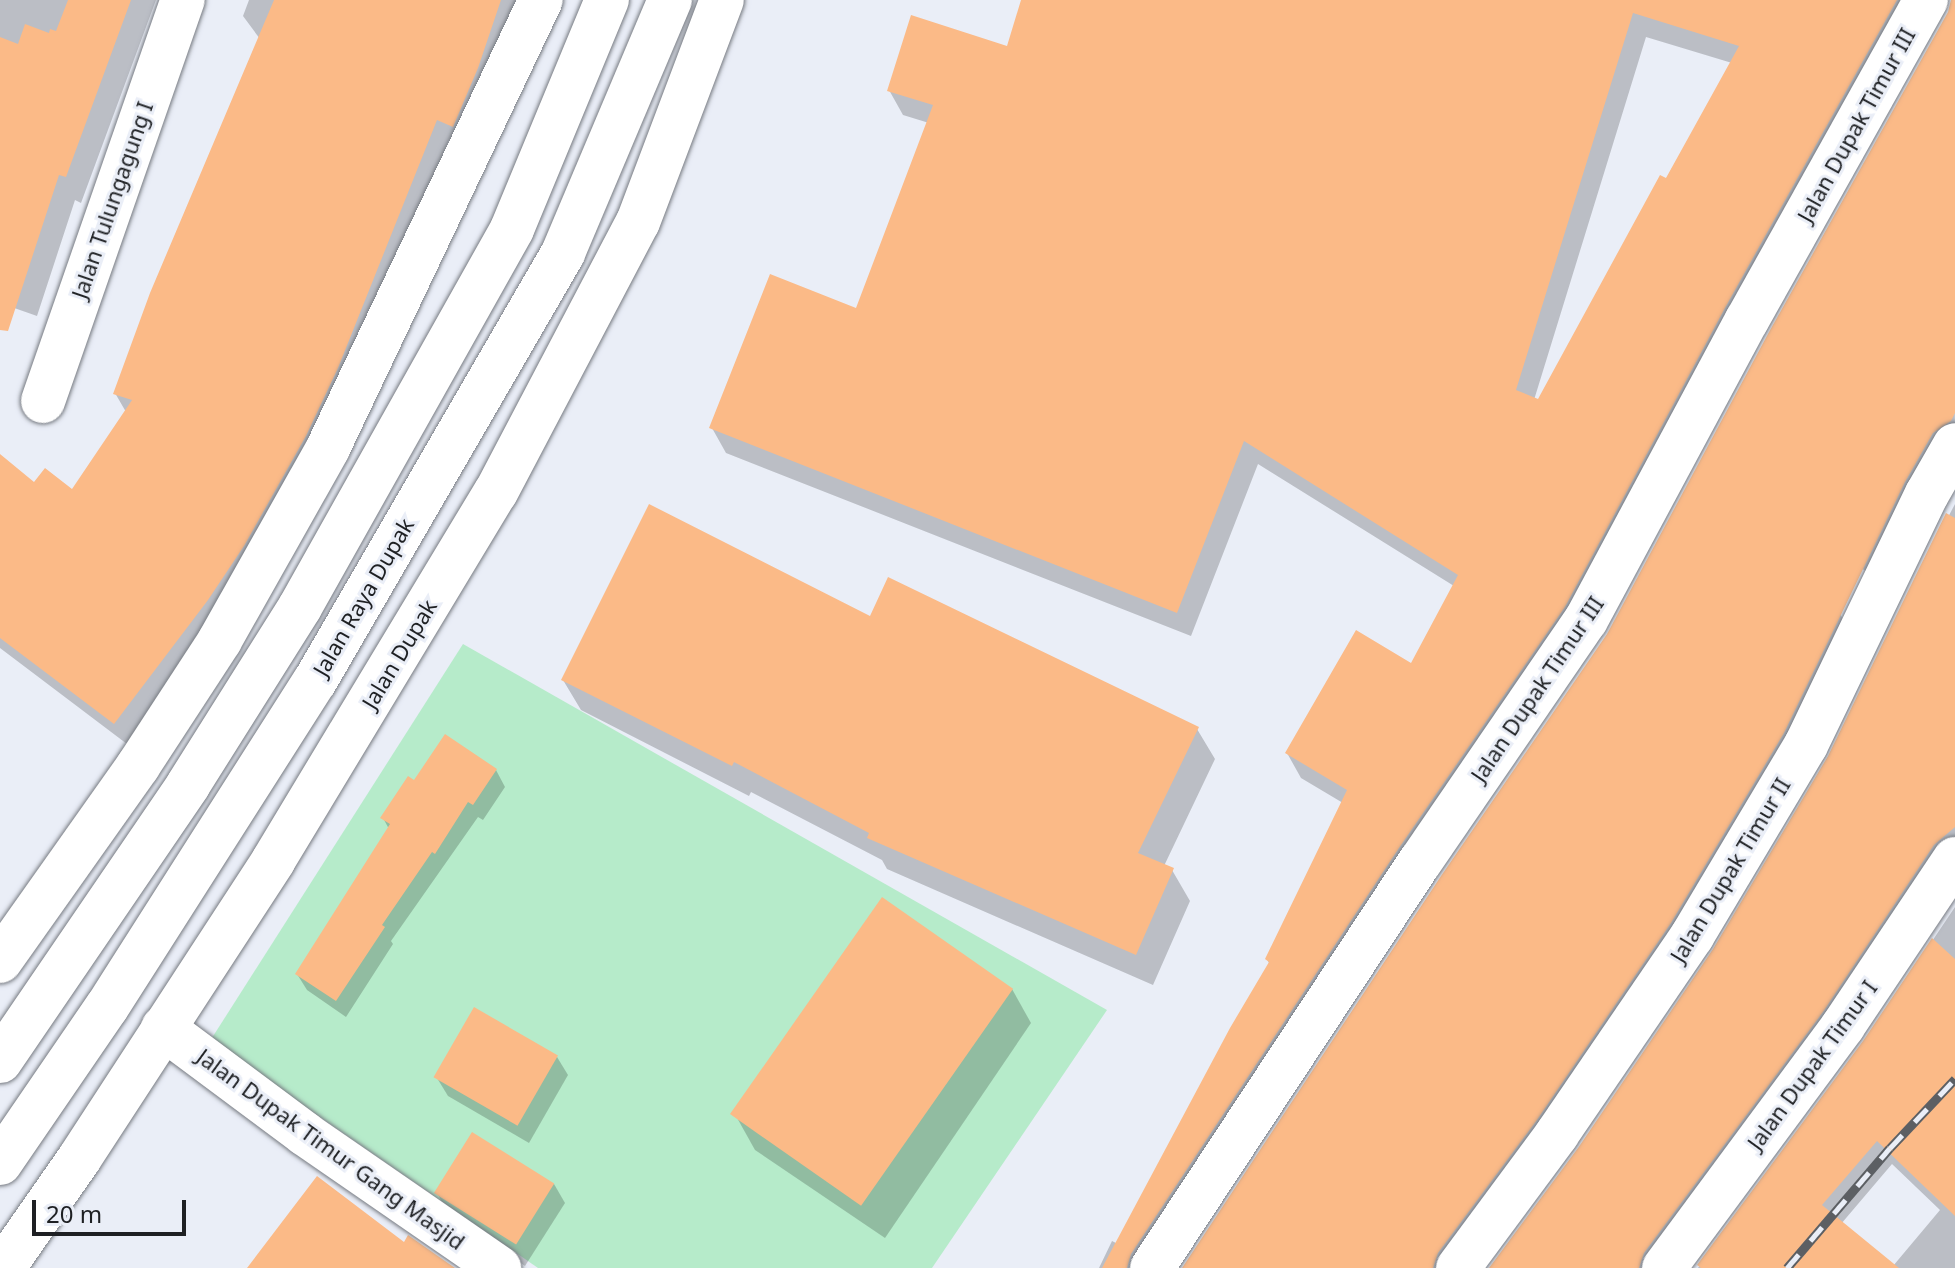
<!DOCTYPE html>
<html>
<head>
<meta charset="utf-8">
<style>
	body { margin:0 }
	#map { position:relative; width:1955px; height:1268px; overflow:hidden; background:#eaeef7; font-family:"Noto Sans",sans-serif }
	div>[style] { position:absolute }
	.green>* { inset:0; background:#b6ebca }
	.shadow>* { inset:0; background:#0003 }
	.building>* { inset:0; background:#fbba87; transform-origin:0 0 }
	.roads { filter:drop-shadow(0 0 2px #767a81) drop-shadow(0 0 2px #767a81) }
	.minor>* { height:44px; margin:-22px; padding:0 22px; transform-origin:22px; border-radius:22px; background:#fff }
	.secondary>* { height:44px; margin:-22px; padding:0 22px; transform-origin:22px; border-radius:22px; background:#fff }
	.primary>* { height:44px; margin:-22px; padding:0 22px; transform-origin:22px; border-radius:22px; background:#fff }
	.rail>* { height:9px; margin-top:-4.5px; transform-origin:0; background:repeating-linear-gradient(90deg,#eaeef7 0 18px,#5c5f63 0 36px); box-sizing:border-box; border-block:2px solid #5c5f63 }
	span { translate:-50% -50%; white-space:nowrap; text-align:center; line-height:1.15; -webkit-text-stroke:6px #eaeef7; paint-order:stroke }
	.street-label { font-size:22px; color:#1e2023 }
	.scale { position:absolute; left:32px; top:1200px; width:154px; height:36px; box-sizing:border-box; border:4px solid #1e2023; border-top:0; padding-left:10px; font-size:24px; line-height:28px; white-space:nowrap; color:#1e2023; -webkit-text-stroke:6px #eaeef7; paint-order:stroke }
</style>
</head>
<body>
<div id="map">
	<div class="green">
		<div style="clip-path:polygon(463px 644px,1107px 1010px,932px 1268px,538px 1268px,210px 1041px)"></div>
	</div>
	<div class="shadow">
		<div style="clip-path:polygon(0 0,156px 0,81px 203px,75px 200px,37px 316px,0 303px)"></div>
		<div style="clip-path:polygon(249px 0,520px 0,465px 147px,449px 140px,349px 390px,317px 458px,127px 744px,0 648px,0 457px,34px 484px,72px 492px,126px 412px,115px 393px,260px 39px,243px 16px)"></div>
		<div style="clip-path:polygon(evenodd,1023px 0,1927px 0,1578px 632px,1152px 1268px,1099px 1268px,1112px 1241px,1118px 1244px,1270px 965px,1267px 959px,1343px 803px,1301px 778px,1287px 753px,1412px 666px,1454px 586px,1258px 464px,1191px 636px,726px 453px,712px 428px,858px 310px,929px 123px,903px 115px,889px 90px,1008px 48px,1023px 0,1646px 37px,1732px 63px,1539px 402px,1534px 400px,1646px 37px)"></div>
		<div style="clip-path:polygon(1953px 0,1955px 449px,1883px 581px,1809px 538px,1840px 614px,1855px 639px,1459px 1268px,1184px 1268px,1608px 635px,1950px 13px)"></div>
		<div style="clip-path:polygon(1955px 504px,1955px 622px,1914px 582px)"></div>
		<div style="clip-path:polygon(871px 619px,1197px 729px,1215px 759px,1164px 866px,1172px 870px,1190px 901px,1153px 985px,887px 869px,882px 860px,751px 792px,749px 796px,581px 710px,563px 680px)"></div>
		<div style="clip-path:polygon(1955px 695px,1955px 864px,1665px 1268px,1491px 1268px)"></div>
		<div style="clip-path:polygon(496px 770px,505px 787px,483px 820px,478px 817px,391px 941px,393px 944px,346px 1017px,307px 990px,297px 974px,389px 829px,383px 818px,414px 783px)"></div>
		<div style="clip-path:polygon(evenodd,1955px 907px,1955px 1268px,1698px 1268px,1865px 1041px,1955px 907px,1892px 1164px,1940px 1210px,1893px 1266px,1841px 1224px,1892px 1164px)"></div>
		<div style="clip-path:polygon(1012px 989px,1031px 1023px,885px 1238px,755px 1150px,736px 1116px)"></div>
		<div style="clip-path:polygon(557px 1057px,568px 1075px,529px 1143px,448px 1096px,437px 1078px)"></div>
		<div style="clip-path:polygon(554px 1184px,565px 1203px,525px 1266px,447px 1211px,437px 1193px)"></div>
	</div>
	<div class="building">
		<div style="clip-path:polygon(68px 0,131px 0,66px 177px,59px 175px,8px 331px,0 330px,0 37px,18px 44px,25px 24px,49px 33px,50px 29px,56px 31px)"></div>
		<div style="clip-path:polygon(274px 0,501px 0,478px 68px,453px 127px,437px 120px,338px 368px,306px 436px,244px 546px,208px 600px,114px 724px,0 638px,0 454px,34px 482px,45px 468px,72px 489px,132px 400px,113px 394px,150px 293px)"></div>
		<div style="clip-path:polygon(evenodd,1021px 0,1897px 0,1725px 308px,1565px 607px,1399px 848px,1131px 1254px,1127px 1268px,1102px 1268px,1230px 1028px,1269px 962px,1265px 959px,1347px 790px,1285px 753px,1356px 630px,1411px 663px,1458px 575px,1244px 441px,1177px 613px,709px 428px,770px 274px,856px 308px,933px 105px,887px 91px,911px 15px,1007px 46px,1021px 0,1633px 13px,1739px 46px,1666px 178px,1660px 175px,1538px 399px,1516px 390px,1633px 13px)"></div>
		<div style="clip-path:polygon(1951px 0,1955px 0,1955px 413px,1951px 421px,1933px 433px,1905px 482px,1784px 733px,1671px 923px,1537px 1120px,1438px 1253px,1433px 1268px,1182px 1268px,1441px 876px,1607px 634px,1769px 332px,1948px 12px)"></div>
		<div style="clip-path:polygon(649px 504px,870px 616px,888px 577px,1199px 727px,1138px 853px,1174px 868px,1136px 955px,867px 838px,869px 833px,734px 762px,732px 766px,561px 680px)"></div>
		<div style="clip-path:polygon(1946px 513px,1955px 518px,1955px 827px,1934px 845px,1823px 1012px,1644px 1253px,1639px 1268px,1489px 1268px,1578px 1148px,1713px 949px,1828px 756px)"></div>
		<div style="clip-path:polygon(445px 734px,497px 769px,473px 805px,468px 802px,435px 854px,432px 852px,382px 925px,385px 927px,336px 1001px,295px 974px,390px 824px,380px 818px,408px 776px,414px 780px)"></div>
		<div style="left:882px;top:897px;width:160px;height:265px;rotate:35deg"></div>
		<div style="clip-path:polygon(1932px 938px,1955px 959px,1955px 1216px,1877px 1141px,1822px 1205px,1899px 1268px,1701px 1268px,1697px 1265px,1863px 1041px)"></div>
		<div style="left:474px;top:1007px;width:97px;height:81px;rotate:30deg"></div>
		<div style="left:472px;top:1132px;width:97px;height:72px;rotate:32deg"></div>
		<div style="clip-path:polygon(317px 1176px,404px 1242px,408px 1235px,455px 1268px,247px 1268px)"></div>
	</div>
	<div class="roads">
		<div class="minor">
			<div style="left:43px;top:401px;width:425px;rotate:-70.8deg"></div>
			<div style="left:163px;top:1028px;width:177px;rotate:36.7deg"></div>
			<div style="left:305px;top:1134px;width:236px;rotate:34.6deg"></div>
			<div style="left:1152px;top:1268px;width:486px;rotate:-56.6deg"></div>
			<div style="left:1420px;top:862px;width:293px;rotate:-55.6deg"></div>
			<div style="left:1586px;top:620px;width:340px;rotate:-61.8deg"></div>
			<div style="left:1747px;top:320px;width:367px;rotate:-60.8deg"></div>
			<div style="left:1458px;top:1268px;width:167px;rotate:-53.5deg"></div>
			<div style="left:1557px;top:1134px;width:240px;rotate:-55.7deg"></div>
			<div style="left:1692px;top:936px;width:222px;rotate:-59.2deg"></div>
			<div style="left:1806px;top:745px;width:279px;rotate:-64.3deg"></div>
			<div style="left:1927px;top:494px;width:56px;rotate:-60.3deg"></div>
			<div style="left:1664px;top:1268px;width:301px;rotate:-53.5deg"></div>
			<div style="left:1843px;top:1026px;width:201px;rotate:-56.2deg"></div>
		</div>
		<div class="secondary">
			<div style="left:0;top:961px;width:239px;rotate:-54.7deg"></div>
			<div style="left:138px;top:766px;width:150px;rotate:-56.9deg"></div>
			<div style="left:220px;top:640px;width:220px;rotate:-60.6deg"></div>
			<div style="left:328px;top:448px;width:496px;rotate:-64.6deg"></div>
			<div style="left:3px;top:1268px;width:133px;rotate:-55.1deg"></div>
			<div style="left:79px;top:1159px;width:356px;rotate:-56.9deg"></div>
			<div style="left:273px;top:861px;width:431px;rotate:-58.9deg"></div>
			<div style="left:496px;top:492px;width:305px;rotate:-62.3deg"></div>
			<div style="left:638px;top:222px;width:237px;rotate:-69.3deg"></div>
		</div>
		<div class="primary">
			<div style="left:0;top:1061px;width:334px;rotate:-55.7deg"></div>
			<div style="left:188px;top:785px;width:210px;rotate:-57.8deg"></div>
			<div style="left:300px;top:607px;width:433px;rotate:-60.7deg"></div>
			<div style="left:512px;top:229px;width:248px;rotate:-67.5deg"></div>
			<div style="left:0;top:1163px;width:189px;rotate:-55.6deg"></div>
			<div style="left:107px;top:1007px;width:387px;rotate:-57.5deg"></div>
			<div style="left:315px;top:681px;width:495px;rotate:-59.9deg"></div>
			<div style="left:563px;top:253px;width:275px;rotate:-67.1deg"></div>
		</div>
	</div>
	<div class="rail">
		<div style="left:1787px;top:1268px;width:158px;rotate:-49.4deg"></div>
		<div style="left:1890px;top:1148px;width:95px;rotate:-46.7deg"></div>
	</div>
	<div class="street-label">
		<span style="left:1856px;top:125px;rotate:-61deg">Jalan Dupak Timur III</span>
		<span style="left:112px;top:200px;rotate:-71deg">Jalan Tulungagung I</span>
		<span style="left:363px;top:597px;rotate:-60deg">Jalan Raya Dupak</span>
		<span style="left:399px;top:654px;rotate:-59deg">Jalan Dupak</span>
		<span style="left:1537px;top:689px;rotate:-56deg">Jalan Dupak Timur III</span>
		<span style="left:1730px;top:870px;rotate:-59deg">Jalan Dupak Timur II</span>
		<span style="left:1812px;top:1065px;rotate:-54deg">Jalan Dupak Timur I</span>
		<span style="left:331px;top:1149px;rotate:36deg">Jalan Dupak Timur Gang Masjid</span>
	</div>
	<div class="scale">20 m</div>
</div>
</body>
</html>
